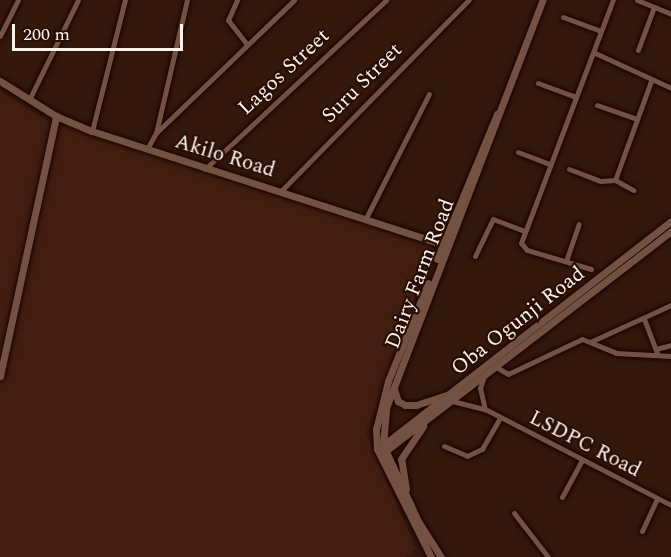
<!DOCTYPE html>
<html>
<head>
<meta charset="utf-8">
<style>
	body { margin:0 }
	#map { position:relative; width:671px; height:557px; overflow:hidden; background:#34180c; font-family:Spectral,serif }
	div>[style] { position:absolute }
	.built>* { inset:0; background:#411e0f }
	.roads { filter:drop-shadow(0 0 2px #1a0300) drop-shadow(0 0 2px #1a0300) }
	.street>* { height:5px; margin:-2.5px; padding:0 2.5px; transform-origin:2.5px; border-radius:2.5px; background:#735244 }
	.secondary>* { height:7px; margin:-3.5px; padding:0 3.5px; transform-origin:3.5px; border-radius:3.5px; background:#735244 }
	span { translate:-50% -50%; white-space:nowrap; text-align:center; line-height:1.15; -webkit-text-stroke:4.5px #290e04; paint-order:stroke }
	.street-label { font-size:21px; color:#fdf1ec }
	.scale { position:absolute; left:12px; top:24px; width:171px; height:27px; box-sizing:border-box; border:3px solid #fdf1ec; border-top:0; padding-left:8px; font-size:18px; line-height:21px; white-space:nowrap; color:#fdf1ec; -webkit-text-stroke:4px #290e04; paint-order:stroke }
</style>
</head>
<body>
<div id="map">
	<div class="built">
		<div style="clip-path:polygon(0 91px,46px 120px,433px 246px,366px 434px,416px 548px,406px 557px,0 557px)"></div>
	</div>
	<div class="roads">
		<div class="street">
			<div style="left:237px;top:0;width:22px;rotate:114deg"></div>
			<div style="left:228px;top:20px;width:31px;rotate:52deg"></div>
			<div style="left:637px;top:0;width:37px;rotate:22deg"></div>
			<div style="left:563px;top:17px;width:40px;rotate:20.2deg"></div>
			<div style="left:0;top:36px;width:40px;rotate:-63.4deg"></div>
			<div style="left:638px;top:50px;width:46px;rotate:-69.6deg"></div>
			<div style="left:595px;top:53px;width:84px;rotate:24.7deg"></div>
			<div style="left:538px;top:83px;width:40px;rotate:20.2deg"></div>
			<div style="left:29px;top:100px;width:111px;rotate:-63.9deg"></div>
			<div style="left:597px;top:105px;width:42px;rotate:19.3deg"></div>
			<div style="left:92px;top:131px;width:135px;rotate:-75.9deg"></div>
			<div style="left:156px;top:133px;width:192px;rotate:-43.9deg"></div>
			<div style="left:147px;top:149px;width:18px;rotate:-61deg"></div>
			<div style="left:156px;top:133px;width:137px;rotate:-76.9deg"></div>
			<div style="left:518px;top:152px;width:34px;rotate:21deg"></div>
			<div style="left:205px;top:169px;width:248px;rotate:-43deg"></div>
			<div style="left:569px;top:169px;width:34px;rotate:21deg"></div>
			<div style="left:601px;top:181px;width:14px;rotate:-4deg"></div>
			<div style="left:615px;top:180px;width:105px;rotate:-70deg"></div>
			<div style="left:615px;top:180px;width:21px;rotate:29deg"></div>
			<div style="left:281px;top:191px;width:268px;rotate:-45.5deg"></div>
			<div style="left:366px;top:218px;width:139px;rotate:-63.1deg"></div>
			<div style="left:475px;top:256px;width:41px;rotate:-64.1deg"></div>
			<div style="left:493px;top:219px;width:34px;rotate:21deg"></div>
			<div style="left:566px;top:261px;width:39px;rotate:-71deg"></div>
			<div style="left:591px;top:269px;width:67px;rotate:-163.5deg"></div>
			<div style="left:527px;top:250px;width:9px;rotate:-131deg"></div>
			<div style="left:521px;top:243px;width:260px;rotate:-69.3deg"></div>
			<div style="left:644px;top:319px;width:36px;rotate:69deg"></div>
			<div style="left:590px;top:342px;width:89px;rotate:-24.6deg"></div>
			<div style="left:656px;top:349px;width:16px;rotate:-15deg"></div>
			<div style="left:496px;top:367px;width:14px;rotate:30deg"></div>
			<div style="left:508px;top:374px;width:82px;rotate:-25.3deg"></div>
			<div style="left:582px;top:339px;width:37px;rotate:22deg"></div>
			<div style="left:616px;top:353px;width:55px;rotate:3.1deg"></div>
			<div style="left:484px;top:376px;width:13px;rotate:108deg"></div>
			<div style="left:480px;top:388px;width:22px;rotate:77deg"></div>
			<div style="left:452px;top:401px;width:34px;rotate:14deg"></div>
			<div style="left:485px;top:409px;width:209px;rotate:27.3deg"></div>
			<div style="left:444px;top:446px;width:25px;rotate:23deg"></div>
			<div style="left:467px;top:456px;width:17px;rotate:-25deg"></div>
			<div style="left:482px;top:449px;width:34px;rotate:-60deg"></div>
			<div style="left:562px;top:497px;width:42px;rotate:-61.6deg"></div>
			<div style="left:514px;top:513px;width:56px;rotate:52.3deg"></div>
			<div style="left:642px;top:531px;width:35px;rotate:-65deg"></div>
		</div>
		<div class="secondary">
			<div style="left:0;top:81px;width:66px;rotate:32deg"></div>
			<div style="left:56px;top:116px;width:39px;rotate:23deg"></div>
			<div style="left:92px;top:131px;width:372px;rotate:17.9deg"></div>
			<div style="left:437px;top:259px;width:157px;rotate:-67.5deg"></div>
			<div style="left:428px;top:283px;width:106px;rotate:112.2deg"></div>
			<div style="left:388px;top:381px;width:49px;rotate:104deg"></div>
			<div style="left:376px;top:429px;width:20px;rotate:87deg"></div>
			<div style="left:377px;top:449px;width:121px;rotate:63.4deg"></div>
			<div style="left:0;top:376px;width:266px;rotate:-77.8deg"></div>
			<div style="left:394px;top:389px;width:13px;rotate:72deg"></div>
			<div style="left:398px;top:401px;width:8px;rotate:30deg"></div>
			<div style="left:405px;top:405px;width:11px"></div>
			<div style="left:416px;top:405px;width:35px;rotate:-18deg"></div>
			<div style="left:382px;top:446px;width:366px;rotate:-37.9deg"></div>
			<div style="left:383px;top:453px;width:364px;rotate:-37.6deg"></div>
			<div style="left:406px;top:489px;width:30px;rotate:-99deg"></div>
			<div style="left:401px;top:459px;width:40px;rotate:-56deg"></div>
			<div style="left:441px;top:557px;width:43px;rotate:-122.6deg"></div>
			<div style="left:418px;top:521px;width:84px;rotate:-114.7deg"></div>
			<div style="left:383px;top:445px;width:37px;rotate:-85deg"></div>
			<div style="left:386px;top:408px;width:437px;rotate:-69deg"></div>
		</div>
	</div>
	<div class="street-label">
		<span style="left:284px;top:72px;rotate:-43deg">Lagos Street</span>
		<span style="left:362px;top:83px;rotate:-45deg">Suru Street</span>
		<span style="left:225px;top:156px;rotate:17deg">Akilo Road</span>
		<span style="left:420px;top:274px;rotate:-69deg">Dairy Farm Road</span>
		<span style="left:518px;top:321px;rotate:-38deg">Oba Ogunji Road</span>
		<span style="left:585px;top:444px;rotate:27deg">LSDPC Road</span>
	</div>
	<div class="scale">200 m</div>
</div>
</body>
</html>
